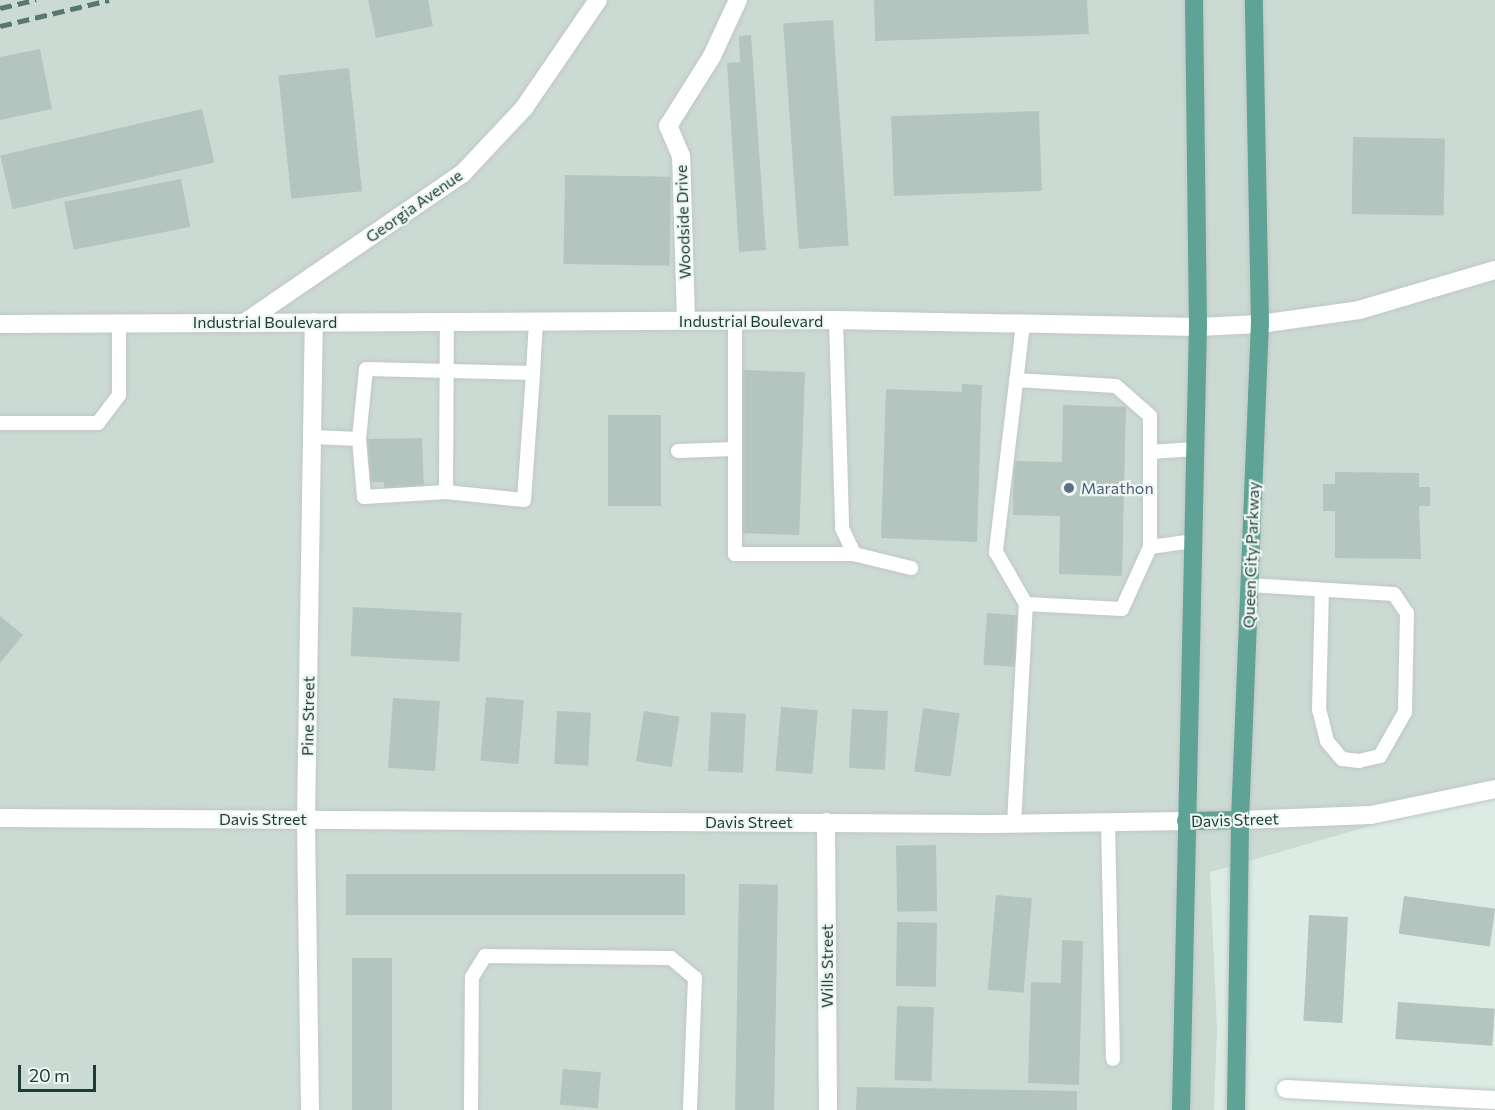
<!DOCTYPE html>
<html>
<head>
<meta charset="utf-8">
<style>
	body { margin:0 }
	#map { position:relative; width:1495px; height:1110px; overflow:hidden; background:#ddebe5; font-family:Commissioner,sans-serif }
	div>[style] { position:absolute }
	.built>* { inset:0; background:#ccdad4 }
	.building>* { inset:0; background:#b3c5be; transform-origin:0 0 }
	.roads { filter:drop-shadow(0 0 2px #c0c8c6) drop-shadow(0 0 2px #c0c8c6) }
	.service>* { height:14px; margin:-7px; padding:0 7px; transform-origin:7px; border-radius:7px; background:#fff }
	.minor>* { height:18px; margin:-9px; padding:0 9px; transform-origin:9px; border-radius:9px; background:#fff }
	.tertiary>* { height:18px; margin:-9px; padding:0 9px; transform-origin:9px; border-radius:9px; background:#fff }
	.primary>* { height:18px; margin:-9px; padding:0 9px; transform-origin:9px; border-radius:9px; background:#5ea396 }
	.rail>* { height:4.5px; margin-top:-2.25px; transform-origin:0; background:repeating-linear-gradient(90deg,#587770 0 12px,transparent 0 18px) }
	.dots>* { width:16px; height:16px; translate:-50% -50%; box-sizing:border-box; border:3px solid #eef7f3; border-radius:50% }
	span { translate:-50% -50%; white-space:nowrap; text-align:center; line-height:1.15; -webkit-text-stroke:4.5px #eef7f3; paint-order:stroke }
	.street-label { font-size:16px; color:#1e3b35 }
	.service-label { font-size:16px; color:#4e5e75 }
	.left { translate:0 -50%; text-align:left }
	.scale { position:absolute; left:18px; top:1065px; width:78px; height:27px; box-sizing:border-box; border:3px solid #1e3b35; border-top:0; padding-left:8px; font-size:18px; line-height:21px; white-space:nowrap; color:#1e3b35; -webkit-text-stroke:4px #eef7f3; paint-order:stroke }
</style>
</head>
<body>
<div id="map">
	<div class="built">
		<div style="clip-path:polygon(0 0,1495px 0,1495px 790px,1210px 872px,1217px 1029px,1214px 1110px,0 1110px)"></div>
	</div>
	<div class="building">
		<div style="clip-path:polygon(368px 0,428px 0,433px 26px,376px 38px)"></div>
		<div style="clip-path:polygon(874px 0,1087px 0,1089px 34px,875px 41px)"></div>
		<div style="left:833px;top:20px;width:226px;height:50px;rotate:86deg"></div>
		<div style="clip-path:polygon(751px 35px,766px 250px,739px 252px,727px 63px,740px 62px,739px 36px)"></div>
		<div style="clip-path:polygon(40px 49px,52px 109px,0 120px,0 57px)"></div>
		<div style="left:349px;top:68px;width:124px;height:71px;rotate:84deg"></div>
		<div style="left:202px;top:109px;width:55px;height:207px;rotate:77deg"></div>
		<div style="left:1039px;top:111px;width:80px;height:148px;rotate:88deg"></div>
		<div style="left:1353px;top:137px;width:92px;height:77px;rotate:1deg"></div>
		<div style="left:565px;top:175px;width:106px;height:89px;rotate:1deg"></div>
		<div style="left:181px;top:179px;width:49px;height:119px;rotate:79deg"></div>
		<div style="left:743px;top:370px;width:62px;height:163px;rotate:2deg"></div>
		<div style="clip-path:polygon(962px 384px,982px 385px,977px 542px,881px 538px,886px 389px,962px 392px)"></div>
		<div style="clip-path:polygon(1063px 405px,1126px 407px,1122px 576px,1059px 574px,1060px 516px,1013px 515px,1014px 461px,1062px 462px)"></div>
		<div style="left:608px;top:415px;width:53px;height:91px"></div>
		<div style="clip-path:polygon(422px 438px,424px 488px,384px 488px,384px 482px,370px 482px,367px 439px)"></div>
		<div style="clip-path:polygon(1335px 472px,1419px 473px,1419px 487px,1430px 487px,1430px 506px,1419px 506px,1421px 559px,1335px 558px,1335px 511px,1323px 511px,1323px 484px,1335px 484px)"></div>
		<div style="left:353px;top:607px;width:109px;height:49px;rotate:3deg"></div>
		<div style="left:987px;top:613px;width:32px;height:52px;rotate:4deg"></div>
		<div style="clip-path:polygon(0 616px,23px 635px,0 663px)"></div>
		<div style="left:486px;top:697px;width:38px;height:64px;rotate:5deg"></div>
		<div style="left:393px;top:698px;width:47px;height:70px;rotate:4deg"></div>
		<div style="left:781px;top:707px;width:37px;height:64px;rotate:5deg"></div>
		<div style="left:923px;top:708px;width:37px;height:64px;rotate:8deg"></div>
		<div style="left:852px;top:709px;width:36px;height:59px;rotate:3deg"></div>
		<div style="left:557px;top:711px;width:34px;height:53px;rotate:3deg"></div>
		<div style="left:644px;top:711px;width:36px;height:51px;rotate:9deg"></div>
		<div style="left:711px;top:712px;width:35px;height:59px;rotate:3deg"></div>
		<div style="left:936px;top:845px;width:66px;height:40px;rotate:89deg"></div>
		<div style="left:346px;top:874px;width:339px;height:41px"></div>
		<div style="left:739px;top:884px;width:39px;height:226px;rotate:1deg"></div>
		<div style="left:996px;top:895px;width:36px;height:95px;rotate:5deg"></div>
		<div style="left:1404px;top:896px;width:92px;height:38px;rotate:8deg"></div>
		<div style="left:1309px;top:915px;width:39px;height:106px;rotate:3deg"></div>
		<div style="left:897px;top:922px;width:40px;height:64px;rotate:1deg"></div>
		<div style="clip-path:polygon(1062px 940px,1083px 941px,1079px 1085px,1028px 1083px,1031px 982px,1061px 983px)"></div>
		<div style="left:352px;top:958px;width:40px;height:152px"></div>
		<div style="left:1398px;top:1002px;width:97px;height:37px;rotate:4deg"></div>
		<div style="left:897px;top:1006px;width:37px;height:74px;rotate:2deg"></div>
		<div style="left:563px;top:1069px;width:38px;height:36px;rotate:5deg"></div>
		<div style="clip-path:polygon(857px 1087px,1077px 1091px,1077px 1110px,856px 1110px)"></div>
	</div>
	<div class="roads">
		<div class="service">
			<div style="left:836px;top:320px;width:208px;rotate:88.3deg"></div>
			<div style="left:842px;top:528px;width:29px;rotate:65deg"></div>
			<div style="left:854px;top:554px;width:59px;rotate:13.8deg"></div>
			<div style="left:735px;top:321px;width:233px;rotate:90deg"></div>
			<div style="left:735px;top:554px;width:119px"></div>
			<div style="left:1023px;top:324px;width:230px;rotate:96.8deg"></div>
			<div style="left:996px;top:552px;width:60px;rotate:60deg"></div>
			<div style="left:1026px;top:604px;width:96px;rotate:3deg"></div>
			<div style="left:1122px;top:609px;width:68px;rotate:-65.7deg"></div>
			<div style="left:1150px;top:547px;width:43px;rotate:-7.9deg"></div>
			<div style="left:1016px;top:380px;width:100px;rotate:3.4deg"></div>
			<div style="left:1116px;top:386px;width:45px;rotate:41.4deg"></div>
			<div style="left:1150px;top:416px;width:131px;rotate:90deg"></div>
			<div style="left:0;top:423px;width:98px"></div>
			<div style="left:98px;top:423px;width:35px;rotate:-53deg"></div>
			<div style="left:119px;top:395px;width:72px;rotate:-90deg"></div>
			<div style="left:312px;top:437px;width:47px;rotate:2.4deg"></div>
			<div style="left:359px;top:439px;width:70px;rotate:-84.3deg"></div>
			<div style="left:366px;top:369px;width:167px;rotate:1.4deg"></div>
			<div style="left:533px;top:373px;width:52px;rotate:-86.7deg"></div>
			<div style="left:359px;top:439px;width:58px;rotate:85.1deg"></div>
			<div style="left:364px;top:497px;width:82px;rotate:-3.5deg"></div>
			<div style="left:446px;top:492px;width:78px;rotate:5.9deg"></div>
			<div style="left:524px;top:500px;width:127px;rotate:-85.9deg"></div>
			<div style="left:678px;top:451px;width:56px;rotate:-2deg"></div>
			<div style="left:1150px;top:452px;width:45px;rotate:-3.8deg"></div>
			<div style="left:446px;top:492px;width:171px;rotate:-89.7deg"></div>
			<div style="left:1249px;top:585px;width:145px;rotate:3.6deg"></div>
			<div style="left:1394px;top:594px;width:23px;rotate:56deg"></div>
			<div style="left:1407px;top:613px;width:99px;rotate:91.2deg"></div>
			<div style="left:1405px;top:712px;width:51px;rotate:119.6deg"></div>
			<div style="left:1380px;top:756px;width:22px;rotate:167deg"></div>
			<div style="left:1359px;top:761px;width:17px;rotate:-173deg"></div>
			<div style="left:1342px;top:759px;width:23px;rotate:-130deg"></div>
			<div style="left:1327px;top:741px;width:32px;rotate:-104deg"></div>
			<div style="left:1319px;top:710px;width:120px;rotate:-88.6deg"></div>
			<div style="left:1108px;top:822px;width:237px;rotate:88.8deg"></div>
			<div style="left:1014px;top:824px;width:220px;rotate:-86.9deg"></div>
			<div style="left:471px;top:1110px;width:133px;rotate:-89.6deg"></div>
			<div style="left:472px;top:977px;width:25px;rotate:-58deg"></div>
			<div style="left:485px;top:956px;width:186px;rotate:0.6deg"></div>
			<div style="left:671px;top:958px;width:31px;rotate:40deg"></div>
			<div style="left:695px;top:978px;width:132px;rotate:92.2deg"></div>
		</div>
		<div class="minor">
			<div style="left:686px;top:321px;width:165px;rotate:-91.7deg"></div>
			<div style="left:681px;top:156px;width:33px;rotate:-113deg"></div>
			<div style="left:668px;top:126px;width:83px;rotate:-57.8deg"></div>
			<div style="left:712px;top:56px;width:62px;rotate:-65.1deg"></div>
			<div style="left:244px;top:323px;width:264px;rotate:-34.4deg"></div>
			<div style="left:462px;top:174px;width:91px;rotate:-46.8deg"></div>
			<div style="left:524px;top:108px;width:131px;rotate:-55.6deg"></div>
			<div style="left:0;top:818px;width:989px;rotate:0.35deg"></div>
			<div style="left:989px;top:824px;width:197px;rotate:-0.9deg"></div>
			<div style="left:1240px;top:820px;width:131px;rotate:-2.2deg"></div>
			<div style="left:1371px;top:815px;width:127px;rotate:-11.8deg"></div>
			<div style="left:826px;top:822px;width:288px;rotate:89.6deg"></div>
			<div style="left:1286px;top:1089px;width:209px;rotate:3deg"></div>
			<div style="left:310px;top:1110px;width:291px;rotate:-90.8deg"></div>
			<div style="left:306px;top:819px;width:497px;rotate:-89.1deg"></div>
		</div>
		<div class="tertiary">
			<div style="left:0;top:324px;width:836px;rotate:-0.27deg"></div>
			<div style="left:836px;top:320px;width:362px;rotate:1.1deg"></div>
			<div style="left:1198px;top:327px;width:62px;rotate:-2.8deg"></div>
			<div style="left:1260px;top:324px;width:100px;rotate:-8deg"></div>
			<div style="left:1359px;top:310px;width:142px;rotate:-16.4deg"></div>
		</div>
		<div class="primary">
			<div style="left:1186px;top:821px;width:54px;rotate:-1.1deg"></div>
			<div style="left:1181px;top:1110px;width:783px;rotate:-88.76deg"></div>
			<div style="left:1198px;top:327px;width:327px;rotate:-90.7deg"></div>
			<div style="left:1236px;top:1110px;width:290px;rotate:-89.2deg"></div>
			<div style="left:1240px;top:820px;width:496px;rotate:-87.7deg"></div>
			<div style="left:1260px;top:324px;width:324px;rotate:-91.1deg"></div>
		</div>
	</div>
	<div class="rail">
		<div style="left:0;top:8px;width:37px;rotate:-13deg"></div>
		<div style="left:0;top:26px;width:112px;rotate:-13.4deg"></div>
	</div>
	<div class="dots">
		<div style="left:1069px;top:488px;background:#5c6f8a"></div>
	</div>
	<div class="street-label">
		<span style="left:414px;top:206px;rotate:-35deg">Georgia Avenue</span>
		<span style="left:683px;top:222px;rotate:-92deg">Woodside Drive</span>
		<span style="left:751px;top:321px">Industrial Boulevard</span>
		<span style="left:265px;top:322px">Industrial Boulevard</span>
		<span style="left:1251px;top:555px;rotate:-88deg">Queen City Parkway</span>
		<span style="left:308px;top:716px;rotate:-89deg">Pine Street</span>
		<span style="left:263px;top:819px">Davis Street</span>
		<span style="left:1235px;top:820px;rotate:-2deg">Davis Street</span>
		<span style="left:749px;top:822px">Davis Street</span>
		<span style="left:827px;top:966px;rotate:-90deg">Wills Street</span>
	</div>
	<div class="service-label">
		<span class="left" style="left:1081px;top:488px">Marathon</span>
	</div>
	<div class="scale">20 m</div>
</div>
</body>
</html>
